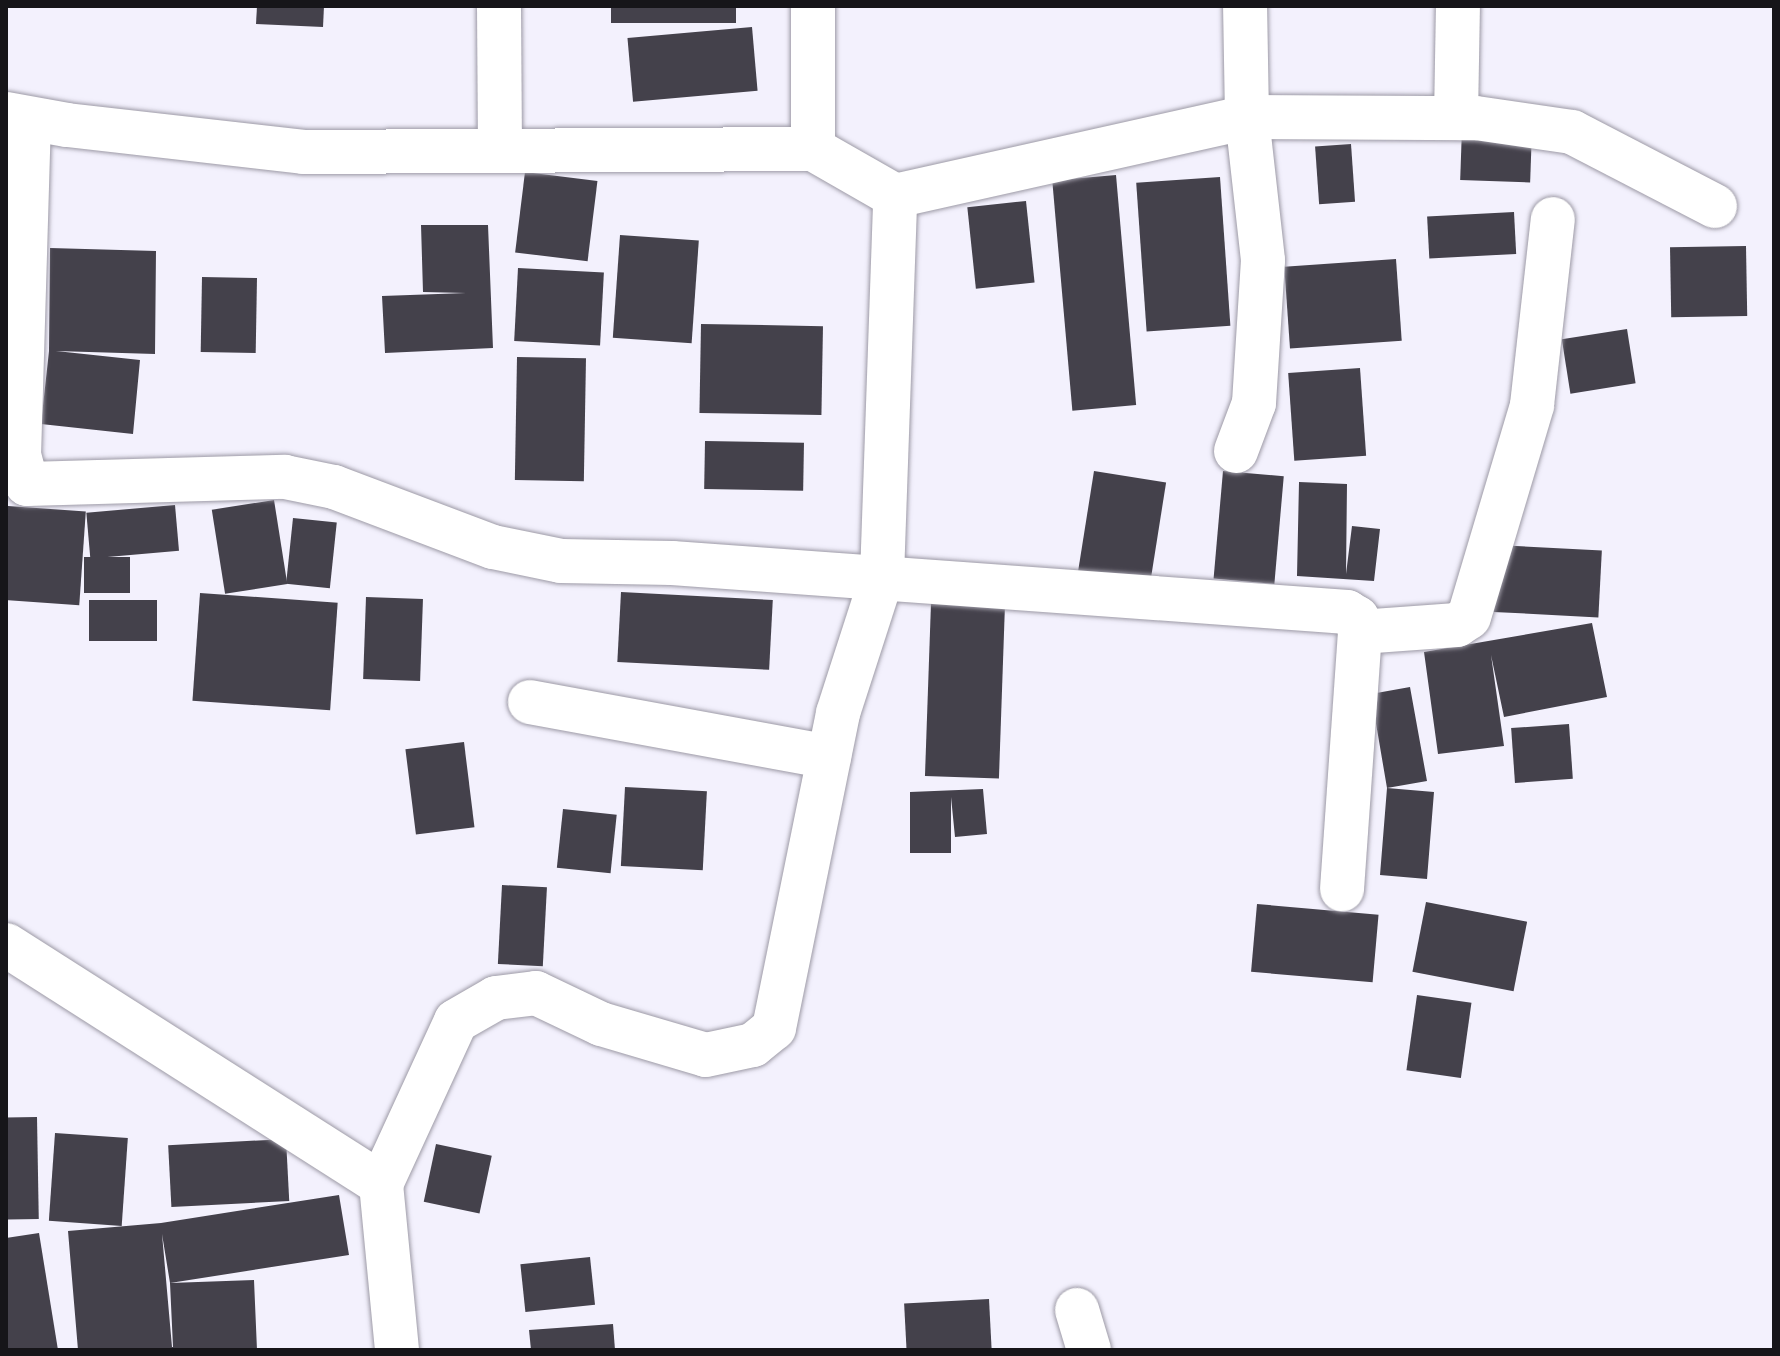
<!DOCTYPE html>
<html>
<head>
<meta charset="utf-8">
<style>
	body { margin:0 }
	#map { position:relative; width:1780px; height:1356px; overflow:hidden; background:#f3f1fd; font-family:Lato,sans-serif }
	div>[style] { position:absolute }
	.building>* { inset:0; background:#44414b; transform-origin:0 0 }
	.roads { filter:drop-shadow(0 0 2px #9d9aa6) drop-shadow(0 0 2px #9d9aa6) }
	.street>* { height:44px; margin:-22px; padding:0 22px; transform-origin:22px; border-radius:22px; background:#fff }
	span { translate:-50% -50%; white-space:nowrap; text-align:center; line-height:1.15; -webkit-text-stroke:8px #fff; paint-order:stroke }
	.frame { position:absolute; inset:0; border:8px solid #161519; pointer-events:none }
</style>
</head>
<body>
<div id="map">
	<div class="building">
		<div style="clip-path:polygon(257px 6px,324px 6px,323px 27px,256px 24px)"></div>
		<div style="left:611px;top:6px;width:125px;height:17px"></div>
		<div style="left:752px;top:27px;width:64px;height:125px;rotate:85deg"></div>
		<div style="left:1462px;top:128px;width:70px;height:52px;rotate:2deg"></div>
		<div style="left:1351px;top:144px;width:58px;height:36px;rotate:86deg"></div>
		<div style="left:525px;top:172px;width:73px;height:81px;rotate:7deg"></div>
		<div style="left:1116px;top:175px;width:231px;height:64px;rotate:85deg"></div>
		<div style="left:1220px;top:177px;width:149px;height:84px;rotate:86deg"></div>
		<div style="left:1026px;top:201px;width:82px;height:59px;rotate:84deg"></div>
		<div style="left:1514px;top:212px;width:42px;height:87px;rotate:87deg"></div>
		<div style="clip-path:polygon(421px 225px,488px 225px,493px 348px,385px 353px,382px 296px,466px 293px,423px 292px)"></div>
		<div style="left:620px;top:235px;width:79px;height:103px;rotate:4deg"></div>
		<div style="left:1746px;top:246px;width:70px;height:76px;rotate:89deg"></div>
		<div style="clip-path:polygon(50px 248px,156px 251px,155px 354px,56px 351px,140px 360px,133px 434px,41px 424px,49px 351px)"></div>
		<div style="left:1396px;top:259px;width:82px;height:112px;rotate:86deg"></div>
		<div style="left:518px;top:268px;width:86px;height:73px;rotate:3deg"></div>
		<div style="left:202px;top:277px;width:55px;height:75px;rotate:1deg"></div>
		<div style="left:701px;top:324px;width:122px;height:89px;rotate:1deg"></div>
		<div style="left:1627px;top:329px;width:55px;height:66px;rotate:81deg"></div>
		<div style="left:517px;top:357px;width:69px;height:123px;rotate:1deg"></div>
		<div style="left:1360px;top:368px;width:88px;height:72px;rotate:86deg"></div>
		<div style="left:705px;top:441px;width:99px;height:48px;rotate:1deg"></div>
		<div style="left:1094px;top:471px;width:73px;height:113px;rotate:9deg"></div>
		<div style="left:1223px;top:471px;width:61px;height:108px;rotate:5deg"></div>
		<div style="clip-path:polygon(1299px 482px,1347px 484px,1346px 574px,1352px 526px,1380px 529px,1374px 581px,1297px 576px)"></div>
		<div style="left:274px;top:500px;width:85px;height:63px;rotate:81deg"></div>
		<div style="left:175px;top:505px;width:46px;height:89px;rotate:85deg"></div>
		<div style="left:8px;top:506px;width:78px;height:94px;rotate:4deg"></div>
		<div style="left:293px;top:518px;width:44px;height:66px;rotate:6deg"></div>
		<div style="left:1497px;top:545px;width:105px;height:67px;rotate:3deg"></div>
		<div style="left:130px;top:557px;width:36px;height:46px;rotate:90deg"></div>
		<div style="left:621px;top:592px;width:152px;height:70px;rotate:3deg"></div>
		<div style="left:200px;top:593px;width:138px;height:108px;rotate:4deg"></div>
		<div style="left:366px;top:597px;width:57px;height:82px;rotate:2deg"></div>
		<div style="left:157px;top:600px;width:41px;height:68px;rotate:90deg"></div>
		<div style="left:931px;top:603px;width:74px;height:173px;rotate:2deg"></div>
		<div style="clip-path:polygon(1592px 623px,1607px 697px,1504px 717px,1491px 655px,1504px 746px,1438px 754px,1424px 652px)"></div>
		<div style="clip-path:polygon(1410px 687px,1427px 781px,1387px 788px,1434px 792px,1427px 879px,1380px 875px,1387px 788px,1371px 694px)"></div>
		<div style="left:1569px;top:724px;width:55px;height:58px;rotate:86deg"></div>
		<div style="left:464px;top:742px;width:86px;height:59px;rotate:83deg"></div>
		<div style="left:625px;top:787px;width:82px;height:79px;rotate:3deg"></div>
		<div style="clip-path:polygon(983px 789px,987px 834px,955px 837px,951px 797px,951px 853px,910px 853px,910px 792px)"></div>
		<div style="left:563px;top:809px;width:54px;height:59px;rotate:6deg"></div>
		<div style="left:502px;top:885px;width:45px;height:79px;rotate:3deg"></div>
		<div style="left:1426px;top:902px;width:103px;height:71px;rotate:11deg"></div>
		<div style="left:1257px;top:904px;width:122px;height:68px;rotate:5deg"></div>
		<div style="left:1417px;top:995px;width:55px;height:76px;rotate:8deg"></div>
		<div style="left:37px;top:1117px;width:102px;height:31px;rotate:89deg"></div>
		<div style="left:55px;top:1133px;width:73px;height:88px;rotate:4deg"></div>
		<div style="left:286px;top:1139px;width:62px;height:118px;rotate:87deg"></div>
		<div style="left:436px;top:1144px;width:57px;height:59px;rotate:12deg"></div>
		<div style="clip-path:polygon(evenodd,339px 1195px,349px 1255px,170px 1283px,254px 1280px,257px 1350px,78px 1350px,68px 1231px,161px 1223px,339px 1195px,162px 1234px,170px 1283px,173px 1347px,172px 1347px,162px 1234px)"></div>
		<div style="clip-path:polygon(39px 1233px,58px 1350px,6px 1350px,6px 1238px)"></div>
		<div style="left:590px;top:1257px;width:48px;height:70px;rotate:84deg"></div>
		<div style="left:989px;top:1299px;width:51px;height:85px;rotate:87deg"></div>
		<div style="clip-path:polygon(613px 1324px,615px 1350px,531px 1350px,529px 1330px)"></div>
	</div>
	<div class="roads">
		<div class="street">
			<div style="left:499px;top:6px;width:144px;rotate:89.6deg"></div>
			<div style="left:6px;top:114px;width:62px;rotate:10.2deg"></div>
			<div style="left:67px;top:125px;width:238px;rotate:6.5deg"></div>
			<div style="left:303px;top:152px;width:510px;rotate:-0.34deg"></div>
			<div style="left:813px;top:149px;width:95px;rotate:29.8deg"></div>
			<div style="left:895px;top:196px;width:361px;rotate:-12.6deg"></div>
			<div style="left:1247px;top:117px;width:229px;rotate:0.3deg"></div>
			<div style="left:1476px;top:118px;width:97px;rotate:8.3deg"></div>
			<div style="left:1572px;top:132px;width:161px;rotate:27.4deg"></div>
			<div style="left:1456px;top:118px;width:112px;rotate:-89deg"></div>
			<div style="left:29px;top:119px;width:336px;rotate:91.7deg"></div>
			<div style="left:19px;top:455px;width:30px;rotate:75deg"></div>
			<div style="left:27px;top:484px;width:258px;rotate:-1.6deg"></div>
			<div style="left:285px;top:477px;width:50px;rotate:11.5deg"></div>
			<div style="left:334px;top:487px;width:170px;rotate:20.7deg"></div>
			<div style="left:493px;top:547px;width:69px;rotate:11.6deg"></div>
			<div style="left:561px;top:561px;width:111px;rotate:1deg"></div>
			<div style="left:672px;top:563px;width:677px;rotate:4.15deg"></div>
			<div style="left:1347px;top:612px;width:12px;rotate:31deg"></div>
			<div style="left:1357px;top:618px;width:14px;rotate:78deg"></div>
			<div style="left:1360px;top:632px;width:258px;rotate:94deg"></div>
			<div style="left:813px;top:149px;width:143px;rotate:-90deg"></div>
			<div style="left:1236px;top:451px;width:51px;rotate:-69.4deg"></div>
			<div style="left:1254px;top:403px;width:143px;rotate:-86.4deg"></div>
			<div style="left:1263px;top:260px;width:144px;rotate:-96.4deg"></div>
			<div style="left:1247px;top:117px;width:111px;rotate:-91deg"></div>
			<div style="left:1360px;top:632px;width:97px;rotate:-4.1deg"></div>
			<div style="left:1457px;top:625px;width:14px;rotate:-34deg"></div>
			<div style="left:1469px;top:617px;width:221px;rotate:-73.4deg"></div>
			<div style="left:1532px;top:405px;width:187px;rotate:-83.6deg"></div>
			<div style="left:530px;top:702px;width:304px;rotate:10.4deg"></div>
			<div style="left:6px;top:945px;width:445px;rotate:32.5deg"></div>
			<div style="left:1077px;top:1310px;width:42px;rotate:73.3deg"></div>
			<div style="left:397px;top:1350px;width:167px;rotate:-95.5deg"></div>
			<div style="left:381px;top:1184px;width:179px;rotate:-65.3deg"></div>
			<div style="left:456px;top:1021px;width:46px;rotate:-29.9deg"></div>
			<div style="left:496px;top:998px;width:40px;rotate:-7.1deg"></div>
			<div style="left:536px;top:993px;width:72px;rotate:25.5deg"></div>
			<div style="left:601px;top:1024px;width:109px;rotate:16.4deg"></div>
			<div style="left:706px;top:1055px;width:48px;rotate:-12deg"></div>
			<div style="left:753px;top:1045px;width:27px;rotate:-39deg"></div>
			<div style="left:774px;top:1028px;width:321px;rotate:-78.5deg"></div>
			<div style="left:838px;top:713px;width:143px;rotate:-72.1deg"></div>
			<div style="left:882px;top:577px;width:381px;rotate:-88deg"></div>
		</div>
	</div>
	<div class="frame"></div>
</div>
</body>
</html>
